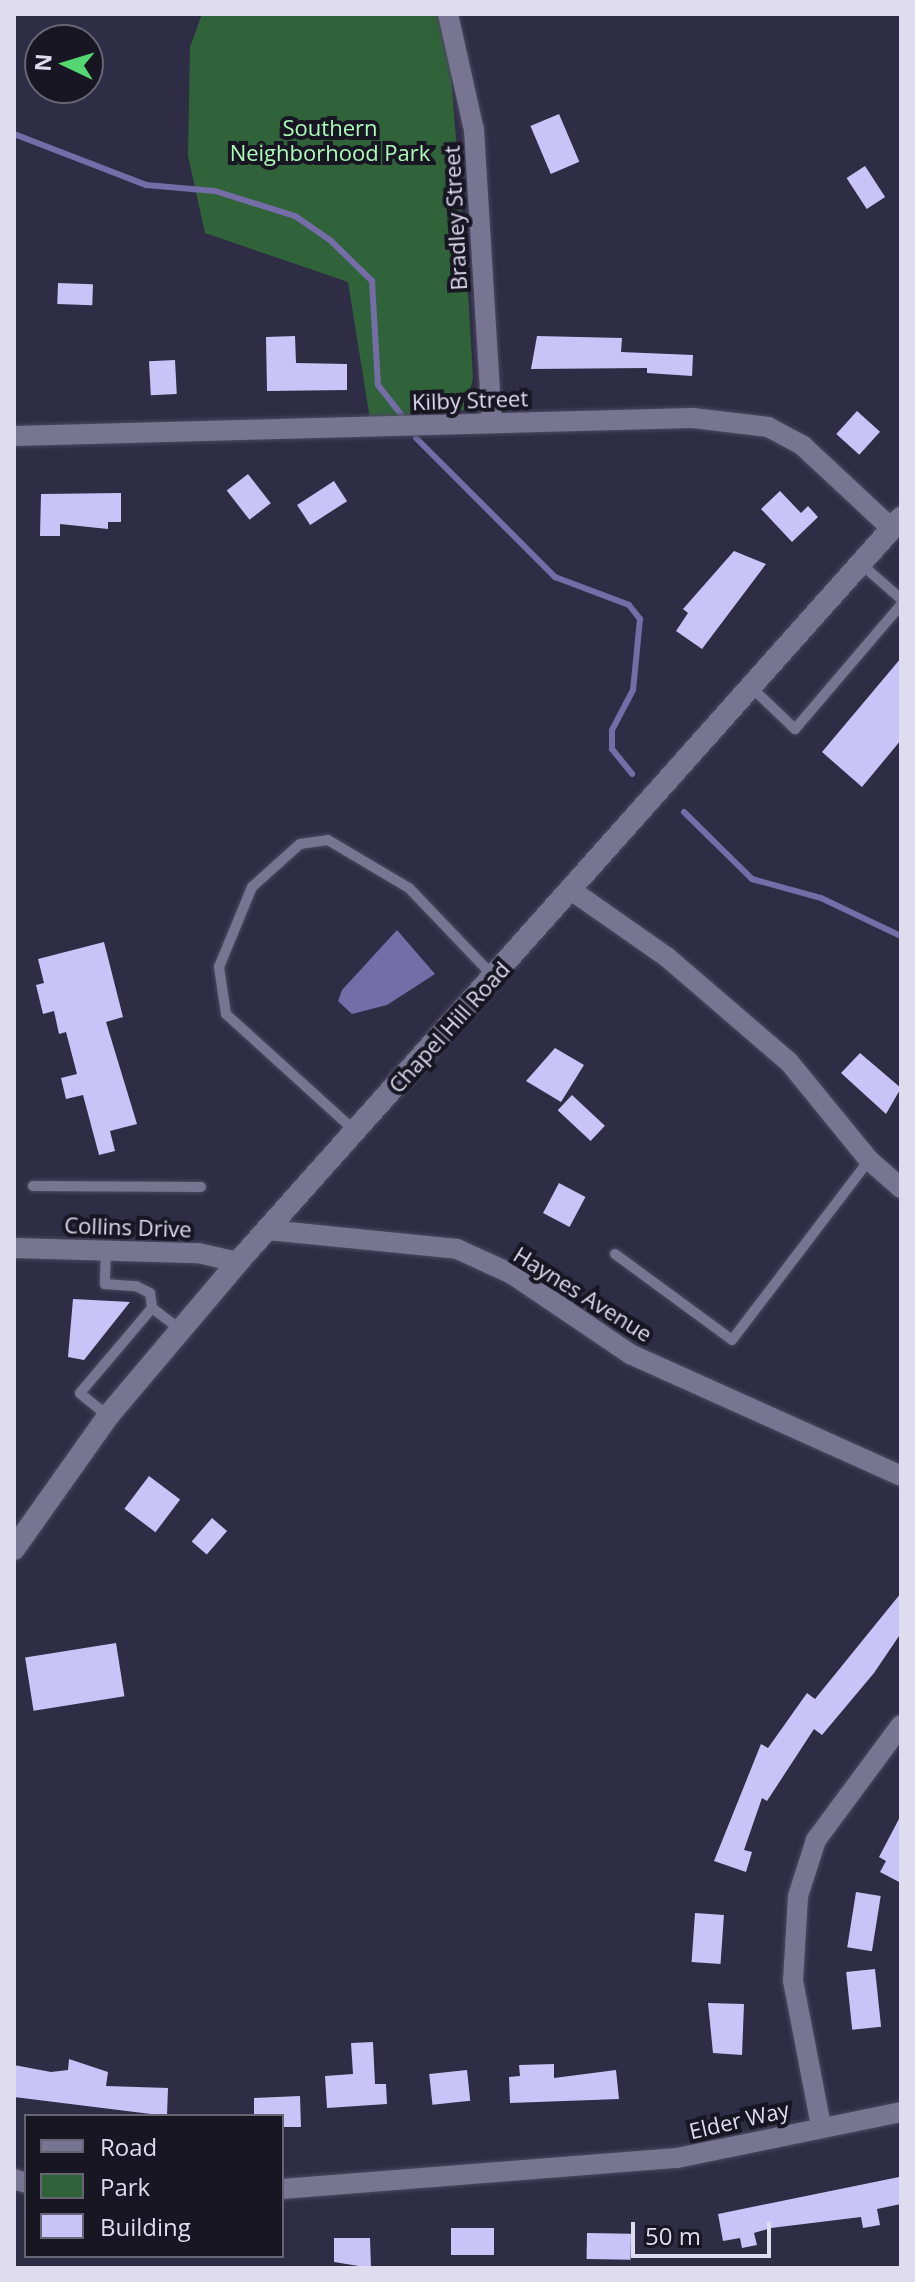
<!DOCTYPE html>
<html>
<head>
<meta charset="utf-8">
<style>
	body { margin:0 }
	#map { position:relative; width:915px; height:2282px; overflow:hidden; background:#2f2c46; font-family:"Open Sans",sans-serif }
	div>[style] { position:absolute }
	.green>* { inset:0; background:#30633a }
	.water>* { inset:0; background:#756da7 }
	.stream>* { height:6px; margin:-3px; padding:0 3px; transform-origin:3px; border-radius:3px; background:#756da7 }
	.building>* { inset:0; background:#c9c4f7; transform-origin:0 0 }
	.roads { filter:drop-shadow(0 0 2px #4b485e) drop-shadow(0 0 2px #4b485e) }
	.service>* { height:10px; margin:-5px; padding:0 5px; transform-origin:5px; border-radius:5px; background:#787593 }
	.minor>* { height:20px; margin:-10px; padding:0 10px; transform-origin:10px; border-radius:10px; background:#787593 }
	.secondary>* { height:22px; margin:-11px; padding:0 11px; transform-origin:11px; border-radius:11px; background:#787593 }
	span { translate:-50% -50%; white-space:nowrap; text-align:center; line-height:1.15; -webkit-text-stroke:8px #181622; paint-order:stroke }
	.park-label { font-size:22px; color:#adfbb8 }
	.street-label { font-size:22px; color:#dedcee }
	.frame { position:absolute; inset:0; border:16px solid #dedcee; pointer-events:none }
	.legend { position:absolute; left:24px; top:2114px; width:260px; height:144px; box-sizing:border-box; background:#181622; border:2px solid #676574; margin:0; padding:10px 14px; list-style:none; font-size:24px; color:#dedcee }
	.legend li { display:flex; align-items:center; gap:16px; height:40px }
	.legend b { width:40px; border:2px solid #676574 }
	.north { position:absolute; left:24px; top:24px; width:80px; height:80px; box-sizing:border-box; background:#181622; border:2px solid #676574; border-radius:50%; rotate:274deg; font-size:22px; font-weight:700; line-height:32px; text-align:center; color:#dedcee }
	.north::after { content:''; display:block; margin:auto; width:28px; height:36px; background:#54d672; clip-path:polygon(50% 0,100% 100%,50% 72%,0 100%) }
	.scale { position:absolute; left:631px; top:2222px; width:140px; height:36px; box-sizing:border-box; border:4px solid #dedcee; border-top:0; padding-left:10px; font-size:24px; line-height:28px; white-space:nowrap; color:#dedcee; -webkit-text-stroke:6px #181622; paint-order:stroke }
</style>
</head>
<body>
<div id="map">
	<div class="green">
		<div style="clip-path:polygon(202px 14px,437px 14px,449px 48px,469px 308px,473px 378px,466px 410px,370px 419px,348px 282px,205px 233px,188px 156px,190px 47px)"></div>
	</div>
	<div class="water">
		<div style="clip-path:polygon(397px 930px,435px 974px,387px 1005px,352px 1014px,338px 1001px,342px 990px)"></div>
	</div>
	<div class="stream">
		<div style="left:14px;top:134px;width:142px;rotate:21.1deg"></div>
		<div style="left:146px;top:185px;width:69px;rotate:5deg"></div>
		<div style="left:215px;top:191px;width:84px;rotate:17.4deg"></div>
		<div style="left:295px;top:216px;width:42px;rotate:34.4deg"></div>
		<div style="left:330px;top:240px;width:59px;rotate:44.3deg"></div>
		<div style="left:372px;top:281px;width:104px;rotate:86.7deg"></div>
		<div style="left:378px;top:385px;width:37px;rotate:52deg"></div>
		<div style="left:416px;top:438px;width:197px;rotate:45deg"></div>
		<div style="left:555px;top:577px;width:79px;rotate:20.7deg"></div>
		<div style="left:629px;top:605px;width:18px;rotate:52deg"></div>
		<div style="left:640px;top:619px;width:71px;rotate:95.6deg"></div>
		<div style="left:633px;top:690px;width:45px;rotate:117.7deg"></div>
		<div style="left:612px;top:730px;width:19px;rotate:90deg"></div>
		<div style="left:612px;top:749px;width:32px;rotate:51deg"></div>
		<div style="left:684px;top:812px;width:95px;rotate:44.6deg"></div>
		<div style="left:752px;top:879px;width:72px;rotate:15.4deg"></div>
		<div style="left:821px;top:898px;width:89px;rotate:25.4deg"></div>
	</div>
	<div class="building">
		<div style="left:559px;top:114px;width:52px;height:31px;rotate:67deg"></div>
		<div style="left:865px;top:166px;width:37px;height:22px;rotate:57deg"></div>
		<div style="left:58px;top:283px;width:35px;height:21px;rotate:2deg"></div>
		<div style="clip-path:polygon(295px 336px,296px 363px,347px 364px,347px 390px,267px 391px,266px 337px)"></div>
		<div style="clip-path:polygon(537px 336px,622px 338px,621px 352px,693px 355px,692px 376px,647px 373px,647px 368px,531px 369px)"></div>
		<div style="left:175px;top:360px;width:34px;height:26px;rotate:87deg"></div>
		<div style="left:857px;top:411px;width:31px;height:31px;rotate:42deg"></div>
		<div style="left:248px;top:474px;width:37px;height:27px;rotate:52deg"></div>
		<div style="left:334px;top:481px;width:24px;height:44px;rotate:57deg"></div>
		<div style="clip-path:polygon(780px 491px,801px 513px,808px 506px,818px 517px,792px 542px,761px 509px)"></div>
		<div style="clip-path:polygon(121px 493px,121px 522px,108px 522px,108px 529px,60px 524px,60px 536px,40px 536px,41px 494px)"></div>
		<div style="clip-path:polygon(734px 551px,766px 564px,702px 649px,676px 631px,688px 613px,683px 609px)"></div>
		<div style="clip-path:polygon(901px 658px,901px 740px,862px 787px,822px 752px)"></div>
		<div style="clip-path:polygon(104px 942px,123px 1017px,106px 1022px,137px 1124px,110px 1131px,115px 1151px,99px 1155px,83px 1095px,66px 1099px,61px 1078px,77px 1074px,66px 1032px,59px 1034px,54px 1011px,43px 1014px,36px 985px,44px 983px,38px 959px)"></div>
		<div style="clip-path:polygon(555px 1048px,584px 1065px,561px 1102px,526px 1081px)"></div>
		<div style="clip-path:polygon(860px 1053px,901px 1088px,886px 1114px,841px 1073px)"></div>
		<div style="left:572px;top:1095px;width:45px;height:21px;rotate:43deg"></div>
		<div style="left:559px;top:1183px;width:30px;height:34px;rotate:28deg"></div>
		<div style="clip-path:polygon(73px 1299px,130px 1302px,84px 1360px,68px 1357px)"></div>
		<div style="left:149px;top:1476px;width:39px;height:41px;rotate:37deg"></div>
		<div style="left:212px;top:1518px;width:20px;height:31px;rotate:41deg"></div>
		<div style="clip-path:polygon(901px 1593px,901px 1633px,874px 1673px,822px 1735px,814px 1729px,767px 1801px,762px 1798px,744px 1850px,752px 1852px,746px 1872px,714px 1861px,761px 1744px,768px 1748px,807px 1693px,815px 1699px)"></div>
		<div style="left:116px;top:1643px;width:54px;height:92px;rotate:81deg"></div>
		<div style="clip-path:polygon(901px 1815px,901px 1883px,880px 1872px,886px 1861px,879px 1857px)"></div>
		<div style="left:856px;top:1892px;width:25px;height:56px;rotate:9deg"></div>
		<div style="left:695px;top:1913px;width:29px;height:49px;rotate:4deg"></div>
		<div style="left:875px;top:1969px;width:58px;height:29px;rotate:84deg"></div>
		<div style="clip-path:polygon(708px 2003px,744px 2004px,742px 2055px,713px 2053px)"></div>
		<div style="clip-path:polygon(373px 2042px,375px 2084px,386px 2084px,387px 2104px,327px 2108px,325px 2076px,353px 2074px,351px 2043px)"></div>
		<div style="clip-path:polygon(69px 2059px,108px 2072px,106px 2086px,168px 2088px,167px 2116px,14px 2097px,14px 2065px,51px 2072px,68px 2070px)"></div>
		<div style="clip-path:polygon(554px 2064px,554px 2078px,616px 2070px,619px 2099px,510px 2103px,509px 2077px,520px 2076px,519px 2065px)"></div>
		<div style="left:467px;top:2070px;width:31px;height:38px;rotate:84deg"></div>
		<div style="clip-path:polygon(300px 2096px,301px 2127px,282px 2127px,282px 2116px,254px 2116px,254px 2098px)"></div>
		<div style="clip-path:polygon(899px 2177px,901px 2204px,877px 2209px,880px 2225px,863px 2228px,861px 2217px,771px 2228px,754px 2233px,757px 2245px,742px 2248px,740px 2238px,723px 2241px,718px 2214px)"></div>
		<div style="left:494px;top:2228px;width:27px;height:43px;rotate:90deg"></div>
		<div style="left:587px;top:2233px;width:44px;height:26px;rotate:1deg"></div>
		<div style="clip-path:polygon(334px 2238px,370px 2238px,371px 2268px,334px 2262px)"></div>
	</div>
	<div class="roads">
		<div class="service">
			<div style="left:860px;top:563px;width:55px;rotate:41.3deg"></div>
			<div style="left:751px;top:687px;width:61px;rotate:43.7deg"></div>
			<div style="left:795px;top:729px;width:163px;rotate:-49.5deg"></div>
			<div style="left:355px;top:1131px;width:174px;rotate:-137.8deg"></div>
			<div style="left:226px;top:1014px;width:48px;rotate:-98.5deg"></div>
			<div style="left:219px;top:967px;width:87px;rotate:-67.6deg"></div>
			<div style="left:252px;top:887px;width:64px;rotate:-41.9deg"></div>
			<div style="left:300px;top:844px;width:28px;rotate:-8deg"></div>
			<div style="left:328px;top:840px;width:94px;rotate:30.7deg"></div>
			<div style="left:409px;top:888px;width:120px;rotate:46.3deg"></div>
			<div style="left:33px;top:1186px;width:168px;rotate:0.3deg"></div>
			<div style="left:106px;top:1250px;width:34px;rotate:92deg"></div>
			<div style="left:105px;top:1284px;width:31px;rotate:4deg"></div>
			<div style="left:136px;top:1286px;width:16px;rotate:27deg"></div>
			<div style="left:150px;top:1293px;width:15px;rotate:82deg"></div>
			<div style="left:615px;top:1254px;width:145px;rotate:36.3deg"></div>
			<div style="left:732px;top:1340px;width:226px;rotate:-52.7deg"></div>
			<div style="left:108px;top:1416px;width:36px;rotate:-141deg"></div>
			<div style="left:80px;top:1393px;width:111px;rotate:-49.7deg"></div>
			<div style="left:152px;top:1308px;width:36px;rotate:37deg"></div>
		</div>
		<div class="minor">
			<div style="left:448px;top:14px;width:119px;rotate:77.4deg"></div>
			<div style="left:474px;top:130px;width:293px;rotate:86.5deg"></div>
			<div style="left:14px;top:436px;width:679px;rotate:-1.52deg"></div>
			<div style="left:693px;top:418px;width:76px;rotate:6.8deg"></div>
			<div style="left:768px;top:427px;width:40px;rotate:28deg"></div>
			<div style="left:803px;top:446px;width:120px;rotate:43deg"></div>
			<div style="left:571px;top:890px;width:118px;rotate:35deg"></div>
			<div style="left:668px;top:958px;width:160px;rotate:40.7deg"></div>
			<div style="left:789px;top:1062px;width:127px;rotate:50.8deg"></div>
			<div style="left:869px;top:1160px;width:43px;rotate:41.2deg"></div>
			<div style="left:268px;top:1230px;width:190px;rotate:5.7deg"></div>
			<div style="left:457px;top:1249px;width:60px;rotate:24.4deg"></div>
			<div style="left:512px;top:1274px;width:143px;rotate:34.1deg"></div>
			<div style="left:630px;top:1354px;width:297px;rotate:24.2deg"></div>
			<div style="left:14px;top:1248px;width:184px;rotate:1.6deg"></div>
			<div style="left:198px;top:1253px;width:41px;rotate:12.7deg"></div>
			<div style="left:821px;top:2126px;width:148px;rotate:-100.9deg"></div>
			<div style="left:793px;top:1981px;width:85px;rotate:-86.6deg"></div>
			<div style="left:798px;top:1896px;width:59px;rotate:-72.2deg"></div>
			<div style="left:816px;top:1840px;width:143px;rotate:-53.5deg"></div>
			<div style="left:14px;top:2179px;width:13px;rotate:18deg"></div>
			<div style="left:282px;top:2189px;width:396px;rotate:-4.5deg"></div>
			<div style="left:677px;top:2158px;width:229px;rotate:-11.6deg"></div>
		</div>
		<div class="secondary">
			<div style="left:14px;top:1549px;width:163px;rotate:-54.7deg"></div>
			<div style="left:108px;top:1416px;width:202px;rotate:-49.8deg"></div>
			<div style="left:238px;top:1262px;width:997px;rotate:-48.29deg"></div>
		</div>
	</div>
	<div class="park-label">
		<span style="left:330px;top:140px">Southern<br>Neighborhood Park</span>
	</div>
	<div class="street-label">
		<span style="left:455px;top:218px;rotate:-93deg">Bradley Street</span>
		<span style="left:470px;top:400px;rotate:-2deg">Kilby Street</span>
		<span style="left:449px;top:1027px;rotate:-48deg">Chapel Hill Road</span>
		<span style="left:128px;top:1227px;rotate:2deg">Collins Drive</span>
		<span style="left:583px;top:1294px;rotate:32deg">Haynes Avenue</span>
		<span style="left:739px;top:2120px;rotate:-13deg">Elder Way</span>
	</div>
	<div class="frame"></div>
	<ul class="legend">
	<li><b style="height:10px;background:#787593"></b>Road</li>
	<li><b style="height:22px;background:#30633a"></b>Park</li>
	<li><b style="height:22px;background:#c9c4f7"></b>Building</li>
	</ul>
	<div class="north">N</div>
	<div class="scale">50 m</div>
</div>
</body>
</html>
